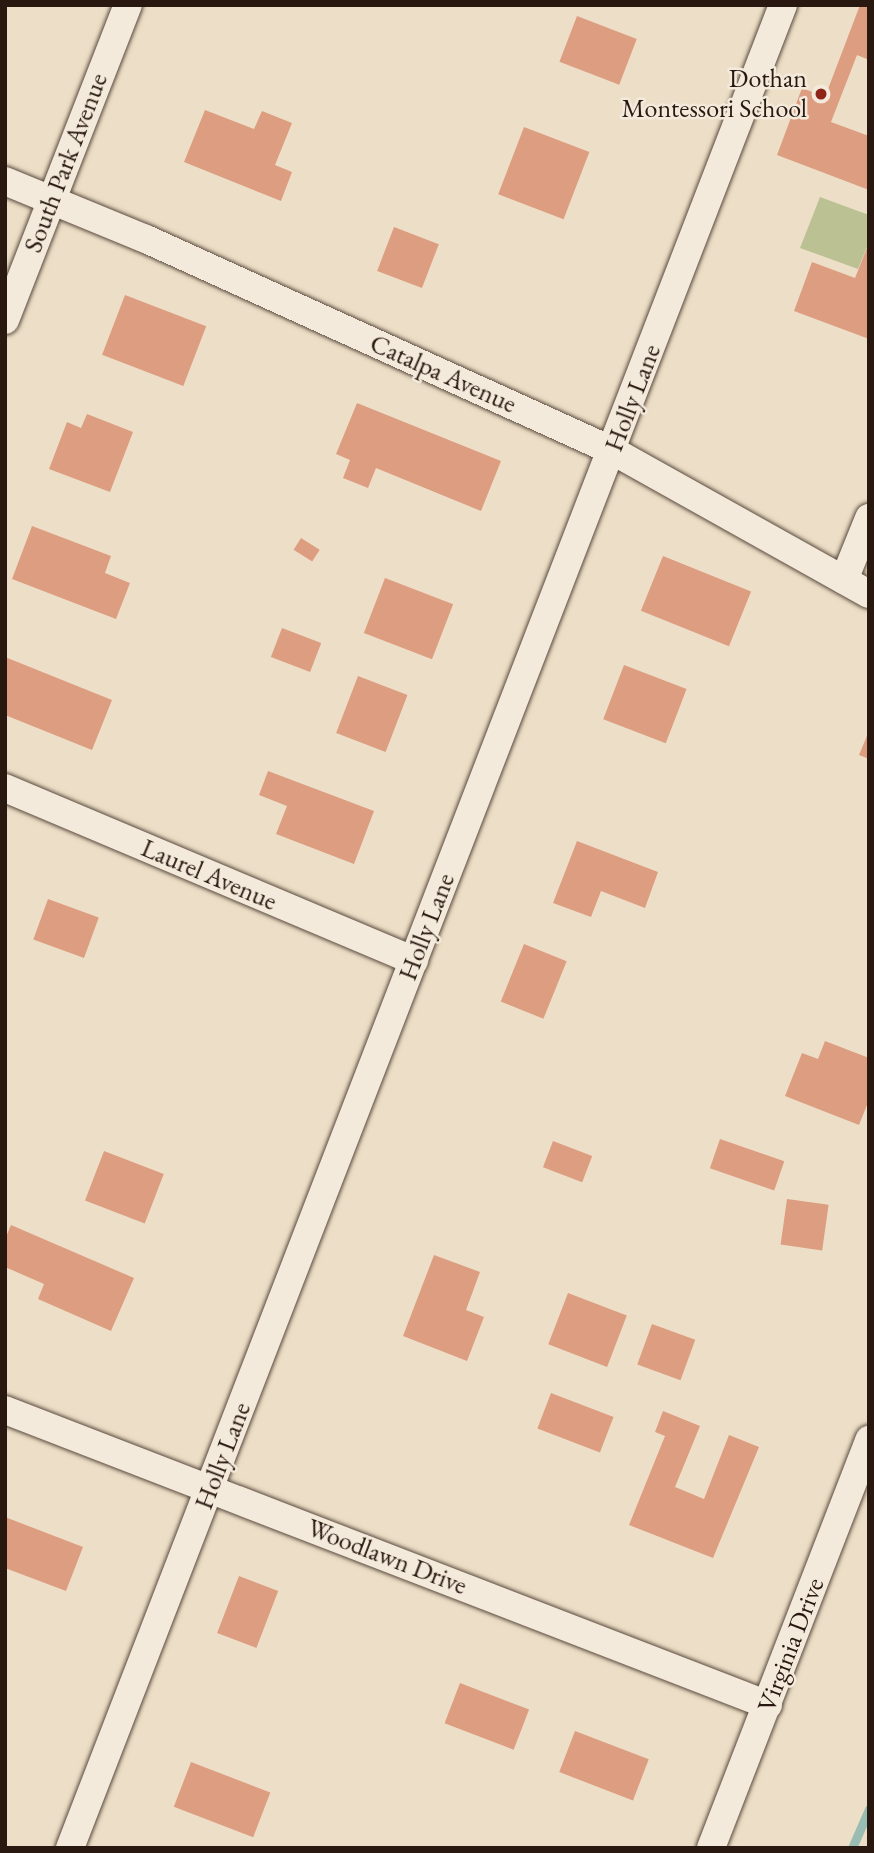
<!DOCTYPE html>
<html>
<head>
<meta charset="utf-8">
<style>
	body { margin:0 }
	#map { position:relative; width:874px; height:1853px; overflow:hidden; background:#eddfc7; font-family:"EB Garamond",serif }
	div>[style] { position:absolute }
	.green>* { inset:0; background:#bcc193 }
	.stream>* { height:9px; margin:-4.5px; padding:0 4.5px; transform-origin:4.5px; border-radius:4.5px; background:#99bdb2 }
	.building>* { inset:0; background:#dd9d81; transform-origin:0 0 }
	.roads { filter:drop-shadow(0 0 2px #5a4a3e) drop-shadow(0 0 2px #5a4a3e) }
	.minor>* { height:28px; margin:-14px; padding:0 14px; transform-origin:14px; border-radius:14px; background:#f3eadb }
	.dots>* { width:19px; height:19px; translate:-50% -50%; box-sizing:border-box; border:4px solid #f3eadb; border-radius:50% }
	span { translate:-50% -50%; white-space:nowrap; text-align:center; line-height:1.15; -webkit-text-stroke:5px #f3eadb; paint-order:stroke }
	.poi-label { font-size:26px; color:#291810 }
	.right { translate:-100% -50%; text-align:right }
	.street-label { font-size:26px; color:#291810 }
	.frame { position:absolute; inset:0; border:7px solid #291810; pointer-events:none }
</style>
</head>
<body>
<div id="map">
	<div class="green">
		<div style="clip-path:polygon(820px 197px,869px 215px,869px 242px,858px 269px,800px 248px)"></div>
	</div>
	<div class="stream">
		<div style="left:852px;top:1848px;width:43px;rotate:-66.4deg"></div>
	</div>
	<div class="building">
		<div style="clip-path:polygon(860px 5px,869px 5px,869px 60px,857px 55px,831px 122px,869px 136px,869px 190px,777px 155px,802px 88px,825px 97px)"></div>
		<div style="left:577px;top:16px;width:64px;height:49px;rotate:21deg"></div>
		<div style="clip-path:polygon(205px 110px,254px 129px,262px 111px,292px 123px,275px 165px,292px 172px,281px 201px,184px 162px)"></div>
		<div style="left:524px;top:127px;width:70px;height:72px;rotate:21deg"></div>
		<div style="left:394px;top:227px;width:48px;height:47px;rotate:21deg"></div>
		<div style="clip-path:polygon(869px 243px,869px 339px,794px 311px,812px 262px,855px 278px)"></div>
		<div style="left:125px;top:295px;width:87px;height:64px;rotate:21deg"></div>
		<div style="clip-path:polygon(357px 403px,501px 461px,481px 511px,376px 468px,368px 488px,343px 478px,350px 460px,336px 454px)"></div>
		<div style="clip-path:polygon(87px 414px,133px 432px,110px 492px,49px 469px,67px 422px,81px 428px)"></div>
		<div style="clip-path:polygon(32px 526px,111px 556px,105px 573px,130px 583px,116px 619px,12px 579px)"></div>
		<div style="left:301px;top:538px;width:22px;height:14px;rotate:32deg"></div>
		<div style="left:663px;top:556px;width:95px;height:59px;rotate:22deg"></div>
		<div style="left:385px;top:578px;width:73px;height:59px;rotate:21deg"></div>
		<div style="left:282px;top:628px;width:42px;height:31px;rotate:21deg"></div>
		<div style="clip-path:polygon(5px 657px,112px 700px,92px 750px,5px 715px)"></div>
		<div style="left:624px;top:665px;width:67px;height:58px;rotate:21deg"></div>
		<div style="left:358px;top:676px;width:53px;height:61px;rotate:21deg"></div>
		<div style="clip-path:polygon(869px 731px,869px 759px,859px 755px)"></div>
		<div style="clip-path:polygon(268px 771px,374px 811px,354px 864px,276px 834px,287px 806px,259px 795px)"></div>
		<div style="clip-path:polygon(577px 841px,658px 872px,645px 908px,601px 891px,591px 917px,553px 903px)"></div>
		<div style="left:48px;top:899px;width:54px;height:43px;rotate:20deg"></div>
		<div style="left:524px;top:944px;width:46px;height:62px;rotate:22deg"></div>
		<div style="clip-path:polygon(825px 1041px,869px 1058px,869px 1100px,859px 1125px,785px 1096px,802px 1053px,818px 1059px)"></div>
		<div style="left:720px;top:1139px;width:68px;height:31px;rotate:19deg"></div>
		<div style="left:553px;top:1141px;width:42px;height:28px;rotate:21deg"></div>
		<div style="left:104px;top:1151px;width:64px;height:53px;rotate:21deg"></div>
		<div style="left:787px;top:1199px;width:42px;height:46px;rotate:8deg"></div>
		<div style="clip-path:polygon(11px 1225px,134px 1278px,111px 1331px,38px 1299px,44px 1284px,5px 1267px,5px 1239px)"></div>
		<div style="clip-path:polygon(434px 1255px,480px 1272px,466px 1310px,484px 1317px,467px 1361px,403px 1336px)"></div>
		<div style="left:568px;top:1293px;width:63px;height:55px;rotate:21deg"></div>
		<div style="left:652px;top:1324px;width:46px;height:43px;rotate:20deg"></div>
		<div style="left:551px;top:1393px;width:67px;height:38px;rotate:21deg"></div>
		<div style="clip-path:polygon(663px 1411px,700px 1426px,675px 1487px,704px 1499px,729px 1435px,759px 1447px,713px 1558px,629px 1525px,665px 1436px,655px 1432px)"></div>
		<div style="clip-path:polygon(5px 1517px,83px 1547px,66px 1591px,5px 1568px)"></div>
		<div style="left:239px;top:1576px;width:42px;height:61px;rotate:21deg"></div>
		<div style="left:460px;top:1683px;width:74px;height:43px;rotate:21deg"></div>
		<div style="left:575px;top:1731px;width:79px;height:44px;rotate:21deg"></div>
		<div style="left:191px;top:1762px;width:85px;height:48px;rotate:21deg"></div>
	</div>
	<div class="roads">
		<div class="minor">
			<div style="left:5px;top:181px;width:152px;rotate:22.4deg"></div>
			<div style="left:146px;top:239px;width:513px;rotate:24.42deg"></div>
			<div style="left:613px;top:451px;width:293px;rotate:29.2deg"></div>
			<div style="left:5px;top:320px;width:338px;rotate:-68.7deg"></div>
			<div style="left:844px;top:580px;width:67px;rotate:-68deg"></div>
			<div style="left:5px;top:788px;width:444px;rotate:22.9deg"></div>
			<div style="left:5px;top:1410px;width:818px;rotate:21.14deg"></div>
			<div style="left:70px;top:1848px;width:1976px;rotate:-68.85deg"></div>
			<div style="left:711px;top:1848px;width:438px;rotate:-68.8deg"></div>
		</div>
	</div>
	<div class="dots">
		<div style="left:821px;top:94px;background:#8f2418"></div>
	</div>
	<div class="poi-label">
		<span class="right" style="left:807px;top:94px">Dothan<br>Montessori School</span>
	</div>
	<div class="street-label">
		<span style="left:66px;top:163px;rotate:-69deg">South Park Avenue</span>
		<span style="left:443px;top:374px;rotate:24deg">Catalpa Avenue</span>
		<span style="left:633px;top:398px;rotate:-69deg">Holly Lane</span>
		<span style="left:209px;top:875px;rotate:23deg">Laurel Avenue</span>
		<span style="left:427px;top:927px;rotate:-69deg">Holly Lane</span>
		<span style="left:223px;top:1456px;rotate:-69deg">Holly Lane</span>
		<span style="left:387px;top:1557px;rotate:21deg">Woodlawn Drive</span>
		<span style="left:791px;top:1645px;rotate:-69deg">Virginia Drive</span>
	</div>
	<div class="frame"></div>
</div>
</body>
</html>
